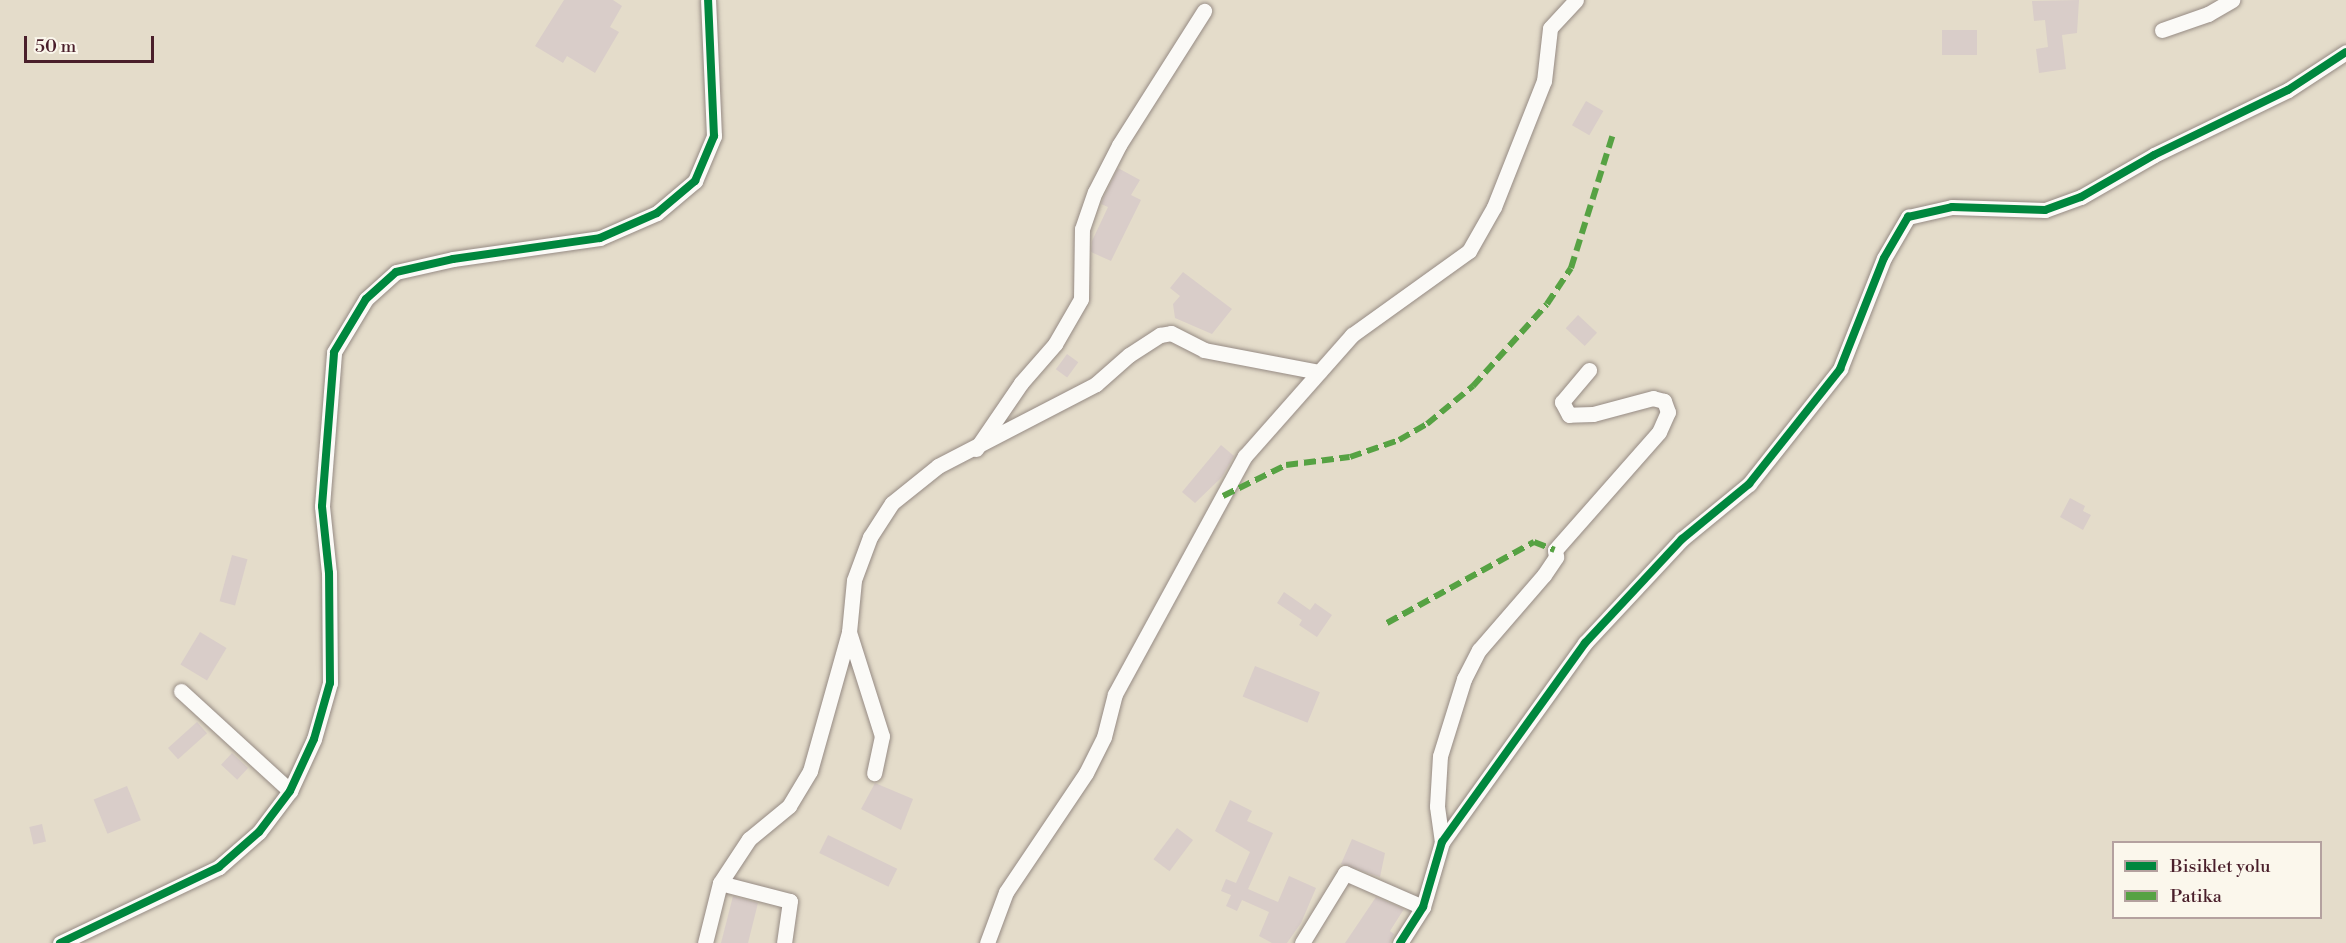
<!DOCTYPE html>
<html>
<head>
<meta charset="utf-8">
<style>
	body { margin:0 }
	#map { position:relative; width:2346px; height:943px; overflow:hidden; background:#e4dcca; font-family:"Libre Bodoni",serif }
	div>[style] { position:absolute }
	.building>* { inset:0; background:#d9cdc9; transform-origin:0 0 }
	.roads { filter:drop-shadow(0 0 2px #968b84) drop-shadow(0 0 2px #968b84) }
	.minor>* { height:15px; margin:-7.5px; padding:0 7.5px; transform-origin:7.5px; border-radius:7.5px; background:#fbfaf7 }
	.quiet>* { height:6px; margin-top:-3px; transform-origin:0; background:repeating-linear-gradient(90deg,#56a243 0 12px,transparent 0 18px) }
	.cycleway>* { height:8px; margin:-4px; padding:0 4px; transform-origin:4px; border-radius:4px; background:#00873e }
	span { translate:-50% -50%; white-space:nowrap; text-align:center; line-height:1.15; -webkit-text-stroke:6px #fbf7ec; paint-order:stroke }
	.legend { position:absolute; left:2112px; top:841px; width:210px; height:78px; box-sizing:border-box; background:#fbf7ec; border:2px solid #b4a19f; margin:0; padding:8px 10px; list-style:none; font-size:18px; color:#4a1f2b }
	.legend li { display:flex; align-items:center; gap:12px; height:30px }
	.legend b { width:30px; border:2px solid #b4a19f }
	.scale { position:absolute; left:24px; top:36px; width:130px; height:27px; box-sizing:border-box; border:3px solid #4a1f2b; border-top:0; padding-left:8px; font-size:18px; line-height:21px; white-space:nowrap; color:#4a1f2b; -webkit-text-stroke:4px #fbf7ec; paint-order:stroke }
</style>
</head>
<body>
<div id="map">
	<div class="building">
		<div style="clip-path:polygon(564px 0,613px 0,622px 6px,610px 27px,619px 32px,595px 73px,567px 56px,563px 63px,535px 46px)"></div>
		<div style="clip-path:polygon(2079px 0,2077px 33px,2062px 35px,2066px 69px,2039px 73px,2036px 49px,2048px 47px,2045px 20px,2034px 21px,2032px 1px)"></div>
		<div style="left:1942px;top:30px;width:35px;height:25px"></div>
		<div style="left:1586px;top:101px;width:20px;height:28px;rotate:30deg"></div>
		<div style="clip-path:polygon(1118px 168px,1140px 180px,1131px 195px,1141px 200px,1111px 261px,1091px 252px,1092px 241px,1108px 207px,1101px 204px,1104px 196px)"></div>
		<div style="clip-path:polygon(1183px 272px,1232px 309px,1212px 334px,1175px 318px,1173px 304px,1180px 296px,1170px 288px)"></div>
		<div style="left:1578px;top:315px;width:26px;height:18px;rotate:43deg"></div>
		<div style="left:1067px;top:354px;width:14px;height:19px;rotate:36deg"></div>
		<div style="clip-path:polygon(1221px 445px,1234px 456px,1222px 477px,1195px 503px,1182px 492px)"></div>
		<div style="clip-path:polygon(2070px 498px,2085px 506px,2083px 511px,2091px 515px,2083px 530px,2060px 517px)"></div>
		<div style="left:232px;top:555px;width:16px;height:48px;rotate:15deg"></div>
		<div style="clip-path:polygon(1284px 592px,1310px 610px,1315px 603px,1332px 615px,1317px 637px,1299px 625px,1302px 620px,1277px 603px)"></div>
		<div style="left:200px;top:632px;width:31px;height:38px;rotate:31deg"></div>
		<div style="left:1255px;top:666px;width:70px;height:33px;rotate:22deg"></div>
		<div style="left:197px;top:722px;width:15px;height:39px;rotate:48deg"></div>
		<div style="left:232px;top:753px;width:22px;height:16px;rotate:43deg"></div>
		<div style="clip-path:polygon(875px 783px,913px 799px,901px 830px,861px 809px)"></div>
		<div style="left:127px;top:786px;width:37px;height:36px;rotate:68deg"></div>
		<div style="clip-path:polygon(1230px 800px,1252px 811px,1247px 821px,1273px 833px,1248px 889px,1278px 902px,1289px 876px,1316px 888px,1301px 923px,1287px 943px,1272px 943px,1259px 936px,1269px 912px,1242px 900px,1237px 911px,1226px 906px,1231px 895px,1221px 891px,1226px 879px,1236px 883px,1250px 852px,1215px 831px)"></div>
		<div style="left:42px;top:824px;width:18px;height:13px;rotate:77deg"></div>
		<div style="left:1177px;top:828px;width:20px;height:39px;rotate:37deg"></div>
		<div style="left:828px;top:835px;width:77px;height:20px;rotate:26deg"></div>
		<div style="clip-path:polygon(1352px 839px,1385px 853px,1380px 877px,1341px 864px)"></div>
		<div style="clip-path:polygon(733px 896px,758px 903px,748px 943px,721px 943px)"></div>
		<div style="clip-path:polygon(1376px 897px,1404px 909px,1390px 931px,1394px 934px,1390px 943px,1345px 943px)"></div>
	</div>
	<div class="roads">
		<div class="minor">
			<div style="left:2162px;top:30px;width:49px;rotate:-19.2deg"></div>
			<div style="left:2208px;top:14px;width:28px;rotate:-30deg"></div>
			<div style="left:976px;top:449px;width:80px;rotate:-55.7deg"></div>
			<div style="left:1021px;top:383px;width:52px;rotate:-48.9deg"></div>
			<div style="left:1055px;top:344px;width:52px;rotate:-60deg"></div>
			<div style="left:1081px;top:299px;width:70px;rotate:-89.2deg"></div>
			<div style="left:1082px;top:229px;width:39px;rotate:-71deg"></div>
			<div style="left:1095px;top:192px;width:53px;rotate:-62.9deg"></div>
			<div style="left:1119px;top:145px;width:159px;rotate:-57.6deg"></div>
			<div style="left:849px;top:632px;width:109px;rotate:72.4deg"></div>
			<div style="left:882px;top:736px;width:38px;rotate:102deg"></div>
			<div style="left:181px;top:691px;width:148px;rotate:42.5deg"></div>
			<div style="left:1442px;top:842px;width:36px;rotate:-98deg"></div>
			<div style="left:1437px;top:806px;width:50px;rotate:-86.6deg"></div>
			<div style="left:1440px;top:756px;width:81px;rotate:-72.7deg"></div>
			<div style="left:1464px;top:679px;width:33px;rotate:-63deg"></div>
			<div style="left:1479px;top:650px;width:99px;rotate:-49.1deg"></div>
			<div style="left:1544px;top:575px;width:22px;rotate:-56deg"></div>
			<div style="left:1556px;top:557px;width:7px;rotate:-98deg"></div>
			<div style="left:1555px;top:550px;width:157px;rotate:-48.6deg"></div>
			<div style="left:1659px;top:432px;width:22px;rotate:-66deg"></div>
			<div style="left:1668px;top:412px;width:12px;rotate:-110deg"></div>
			<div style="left:1664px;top:401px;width:11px;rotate:-165deg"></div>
			<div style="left:1653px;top:398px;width:62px;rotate:165.1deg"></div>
			<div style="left:1593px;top:414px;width:24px;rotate:178deg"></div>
			<div style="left:1569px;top:415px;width:15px;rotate:-118deg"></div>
			<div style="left:1562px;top:402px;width:42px;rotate:-49.8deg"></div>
			<div style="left:720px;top:883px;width:72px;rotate:14.4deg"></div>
			<div style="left:790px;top:901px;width:42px;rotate:98.1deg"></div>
			<div style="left:60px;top:943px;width:176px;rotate:-25.5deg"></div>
			<div style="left:219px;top:867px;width:53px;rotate:-41.2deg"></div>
			<div style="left:259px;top:832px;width:51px;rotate:-52.9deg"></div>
			<div style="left:290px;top:791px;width:57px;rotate:-65.2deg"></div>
			<div style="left:314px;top:739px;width:58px;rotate:-74.1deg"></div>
			<div style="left:330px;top:683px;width:110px;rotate:-90.5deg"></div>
			<div style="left:329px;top:573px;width:67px;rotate:-96deg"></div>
			<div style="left:322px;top:506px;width:154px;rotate:-85.5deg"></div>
			<div style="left:334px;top:352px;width:62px;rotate:-58.9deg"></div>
			<div style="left:366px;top:299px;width:40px;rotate:-42deg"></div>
			<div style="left:396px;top:272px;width:58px;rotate:-12.8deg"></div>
			<div style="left:453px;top:259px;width:148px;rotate:-8.1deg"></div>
			<div style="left:600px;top:238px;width:62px;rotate:-23.7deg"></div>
			<div style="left:657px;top:213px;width:50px;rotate:-40.1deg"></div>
			<div style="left:695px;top:181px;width:49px;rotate:-67.1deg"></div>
			<div style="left:714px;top:136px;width:136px;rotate:-92.5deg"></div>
			<div style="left:705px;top:943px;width:62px;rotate:-76deg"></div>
			<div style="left:720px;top:883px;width:53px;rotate:-56.6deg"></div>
			<div style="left:749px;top:839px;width:52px;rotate:-39.5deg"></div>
			<div style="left:789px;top:806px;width:41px;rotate:-59deg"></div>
			<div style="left:810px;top:771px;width:144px;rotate:-74.3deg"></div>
			<div style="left:849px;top:632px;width:52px;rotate:-84.5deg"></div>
			<div style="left:854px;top:580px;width:46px;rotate:-69.6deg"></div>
			<div style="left:870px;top:537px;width:40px;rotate:-57.1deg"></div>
			<div style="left:892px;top:503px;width:59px;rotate:-38.8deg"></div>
			<div style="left:938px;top:466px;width:178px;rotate:-27.4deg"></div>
			<div style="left:1096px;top:384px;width:44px;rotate:-41.3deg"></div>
			<div style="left:1129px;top:355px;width:37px;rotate:-33deg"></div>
			<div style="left:1160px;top:335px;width:11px;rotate:-10deg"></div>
			<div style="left:1171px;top:333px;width:37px;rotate:27deg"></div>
			<div style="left:1204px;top:350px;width:117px;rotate:10.8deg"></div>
			<div style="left:987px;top:943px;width:54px;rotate:-69.6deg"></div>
			<div style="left:1006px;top:892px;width:143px;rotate:-56.1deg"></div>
			<div style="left:1086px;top:773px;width:40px;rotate:-63.4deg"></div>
			<div style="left:1104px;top:737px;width:44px;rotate:-75.7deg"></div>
			<div style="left:1115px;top:694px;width:271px;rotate:-61.4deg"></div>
			<div style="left:1245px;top:456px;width:162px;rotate:-48.5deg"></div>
			<div style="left:1352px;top:335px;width:144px;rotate:-35.7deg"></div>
			<div style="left:1469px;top:251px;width:51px;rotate:-60.4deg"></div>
			<div style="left:1494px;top:207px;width:136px;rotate:-68.4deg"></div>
			<div style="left:1544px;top:81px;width:53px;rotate:-83.5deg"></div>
			<div style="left:1550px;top:28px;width:38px;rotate:-47deg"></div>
			<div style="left:1302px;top:943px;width:82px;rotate:-58.4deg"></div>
			<div style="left:1345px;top:873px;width:85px;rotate:23.6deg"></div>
			<div style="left:1400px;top:943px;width:43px;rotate:-57.4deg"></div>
			<div style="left:1423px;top:907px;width:68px;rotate:-73.7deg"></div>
			<div style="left:1442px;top:842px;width:245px;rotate:-54.3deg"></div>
			<div style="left:1585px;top:643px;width:142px;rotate:-47deg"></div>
			<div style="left:1682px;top:539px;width:87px;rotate:-39.4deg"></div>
			<div style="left:1749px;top:484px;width:147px;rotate:-51.6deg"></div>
			<div style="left:1840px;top:369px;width:119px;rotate:-68.4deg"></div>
			<div style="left:1884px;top:258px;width:48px;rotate:-59.7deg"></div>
			<div style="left:1908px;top:217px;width:45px;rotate:-12.8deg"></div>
			<div style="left:1952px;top:207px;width:93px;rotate:1.8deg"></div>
			<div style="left:2045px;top:210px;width:38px;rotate:-20deg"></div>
			<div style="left:2081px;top:197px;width:84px;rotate:-29.9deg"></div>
			<div style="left:2154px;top:155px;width:149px;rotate:-25.9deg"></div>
			<div style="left:2288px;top:90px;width:69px;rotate:-33.2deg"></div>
		</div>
	</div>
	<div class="quiet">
		<div style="left:1223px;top:496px;width:70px;rotate:-26.2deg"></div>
		<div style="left:1286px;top:465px;width:64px;rotate:-7.1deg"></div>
		<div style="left:1350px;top:457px;width:52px;rotate:-19.1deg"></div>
		<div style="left:1399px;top:440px;width:32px;rotate:-30deg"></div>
		<div style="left:1427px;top:424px;width:60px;rotate:-39.6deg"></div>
		<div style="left:1473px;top:386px;width:110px;rotate:-47.9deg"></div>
		<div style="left:1547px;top:304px;width:43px;rotate:-56.3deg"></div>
		<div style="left:1571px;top:268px;width:144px;rotate:-72.6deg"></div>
		<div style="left:1387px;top:623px;width:168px;rotate:-28.9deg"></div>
		<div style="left:1534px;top:542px;width:22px;rotate:21deg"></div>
	</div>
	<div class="cycleway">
		<div style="left:60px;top:943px;width:176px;rotate:-25.5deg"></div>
		<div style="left:219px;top:867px;width:53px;rotate:-41.2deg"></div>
		<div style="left:259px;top:832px;width:51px;rotate:-52.9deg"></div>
		<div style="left:290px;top:791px;width:57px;rotate:-65.2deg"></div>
		<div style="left:314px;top:739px;width:58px;rotate:-74.1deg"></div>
		<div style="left:330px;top:683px;width:110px;rotate:-90.5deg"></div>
		<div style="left:329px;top:573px;width:67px;rotate:-96deg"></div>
		<div style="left:322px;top:506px;width:154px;rotate:-85.5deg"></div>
		<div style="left:334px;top:352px;width:62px;rotate:-58.9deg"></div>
		<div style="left:366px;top:299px;width:40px;rotate:-42deg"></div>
		<div style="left:396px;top:272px;width:58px;rotate:-12.8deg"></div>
		<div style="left:453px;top:259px;width:148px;rotate:-8.1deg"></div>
		<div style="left:600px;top:238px;width:62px;rotate:-23.7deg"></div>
		<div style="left:657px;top:213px;width:50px;rotate:-40.1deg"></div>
		<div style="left:695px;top:181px;width:49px;rotate:-67.1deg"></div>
		<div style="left:714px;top:136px;width:136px;rotate:-92.5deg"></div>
		<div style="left:1400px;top:943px;width:43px;rotate:-57.4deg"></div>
		<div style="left:1423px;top:907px;width:68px;rotate:-73.7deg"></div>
		<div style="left:1442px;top:842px;width:245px;rotate:-54.3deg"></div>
		<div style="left:1585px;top:643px;width:142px;rotate:-47deg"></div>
		<div style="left:1682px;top:539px;width:87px;rotate:-39.4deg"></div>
		<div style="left:1749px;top:484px;width:147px;rotate:-51.6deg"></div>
		<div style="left:1840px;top:369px;width:119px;rotate:-68.4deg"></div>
		<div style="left:1884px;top:258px;width:48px;rotate:-59.7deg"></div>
		<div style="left:1908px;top:217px;width:45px;rotate:-12.8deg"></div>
		<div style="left:1952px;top:207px;width:93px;rotate:1.8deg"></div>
		<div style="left:2045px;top:210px;width:38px;rotate:-20deg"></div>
		<div style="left:2081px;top:197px;width:84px;rotate:-29.9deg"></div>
		<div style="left:2154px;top:155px;width:149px;rotate:-25.9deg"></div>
		<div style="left:2288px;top:90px;width:69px;rotate:-33.2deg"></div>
	</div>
	<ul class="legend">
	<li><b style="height:8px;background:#00873e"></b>Bisiklet yolu</li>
	<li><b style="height:8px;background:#56a243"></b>Patika</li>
	</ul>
	<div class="scale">50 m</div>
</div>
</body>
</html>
